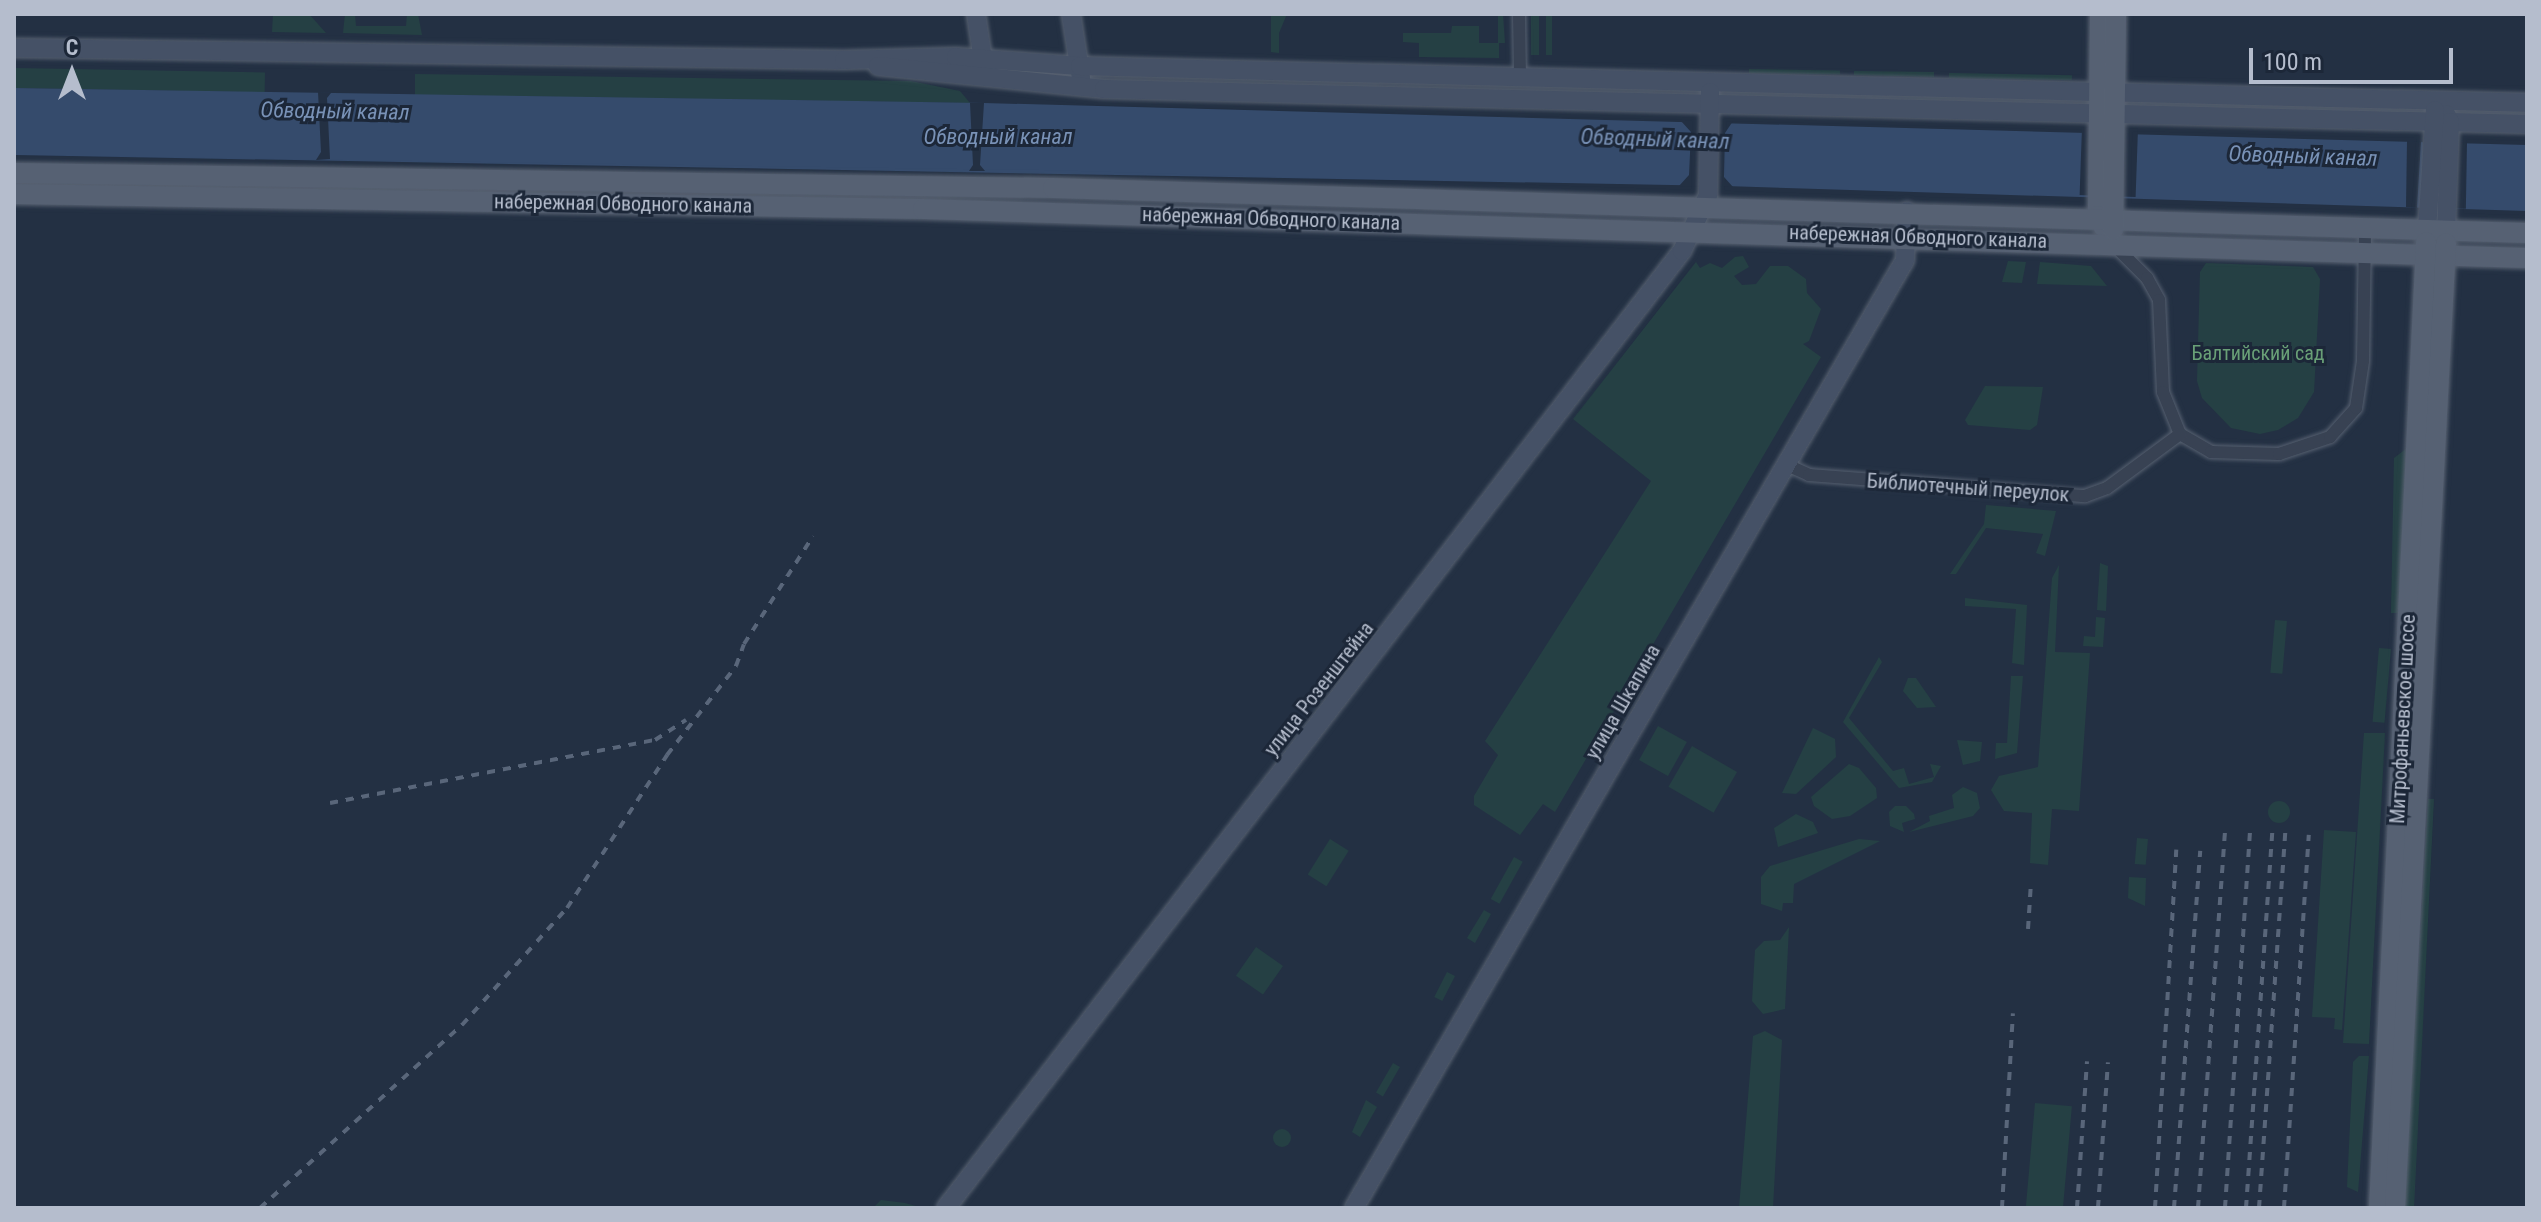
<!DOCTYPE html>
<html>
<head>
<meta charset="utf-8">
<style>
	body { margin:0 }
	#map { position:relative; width:2541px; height:1222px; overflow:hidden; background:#233043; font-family:"Roboto Condensed",sans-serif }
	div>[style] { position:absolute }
	.green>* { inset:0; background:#254044; transform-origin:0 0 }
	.round { border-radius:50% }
	.water>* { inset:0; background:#354b6c }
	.pier>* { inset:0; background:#233043; transform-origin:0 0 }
	.roads { filter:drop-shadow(0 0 2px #566070) drop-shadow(0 0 2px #566070) }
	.street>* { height:12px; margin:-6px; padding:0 6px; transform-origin:6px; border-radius:6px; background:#384253 }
	.secondary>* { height:18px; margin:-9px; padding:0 9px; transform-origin:9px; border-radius:9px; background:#455166 }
	.primary>* { height:20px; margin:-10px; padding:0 10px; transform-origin:10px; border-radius:10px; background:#566173 }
	.rail>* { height:4px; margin-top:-2px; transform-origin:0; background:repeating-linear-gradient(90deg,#59667a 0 8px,transparent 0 16px) }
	span { translate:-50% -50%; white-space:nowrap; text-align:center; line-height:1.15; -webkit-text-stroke:6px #1c2738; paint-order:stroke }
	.street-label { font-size:20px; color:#b5bdcd }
	.park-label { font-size:20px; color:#69a077 }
	.water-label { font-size:22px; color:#7992b7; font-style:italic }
	.frame { position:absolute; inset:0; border:16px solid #b5bdcd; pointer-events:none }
	.north { position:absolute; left:32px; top:32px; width:80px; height:80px; -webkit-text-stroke:6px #1c2738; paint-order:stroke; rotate:0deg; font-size:22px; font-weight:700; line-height:32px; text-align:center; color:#b5bdcd }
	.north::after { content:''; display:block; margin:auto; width:28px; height:36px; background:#b5bdcd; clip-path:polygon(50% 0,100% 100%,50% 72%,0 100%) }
	.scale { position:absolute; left:2249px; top:48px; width:204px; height:36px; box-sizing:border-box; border:4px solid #b5bdcd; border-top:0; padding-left:10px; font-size:24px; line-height:28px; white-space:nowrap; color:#b5bdcd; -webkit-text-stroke:6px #1c2738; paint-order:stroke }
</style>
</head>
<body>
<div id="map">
	<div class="green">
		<div style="clip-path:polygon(273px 14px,309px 14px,326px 33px,272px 32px)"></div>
		<div style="clip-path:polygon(345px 14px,355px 14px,356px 26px,406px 26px,407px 14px,418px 14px,422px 35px,343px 33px)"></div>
		<div style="clip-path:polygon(1271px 14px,1287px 14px,1279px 33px,1279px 53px,1271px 52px)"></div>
		<div style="clip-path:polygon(1498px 14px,1503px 14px,1505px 43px,1499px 43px,1499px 58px,1419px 57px,1419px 43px,1403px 42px,1403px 33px,1451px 33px,1452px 26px,1479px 26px,1479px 43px,1498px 43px)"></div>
		<div style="left:1531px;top:14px;width:8px;height:41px"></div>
		<div style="left:1546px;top:14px;width:6px;height:41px"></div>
		<div style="left:14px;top:68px;width:251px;height:20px;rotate:1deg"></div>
		<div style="left:1749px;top:69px;width:91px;height:4px;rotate:1deg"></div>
		<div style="clip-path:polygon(1854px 71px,1934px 72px,1934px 77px,1854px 75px)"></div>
		<div style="left:1949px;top:73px;width:123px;height:5px;rotate:1deg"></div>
		<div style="clip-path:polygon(415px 74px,911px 81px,960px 91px,970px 103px,415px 95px)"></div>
		<div style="clip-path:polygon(1743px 256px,1749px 267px,1734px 276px,1742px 285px,1756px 284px,1770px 266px,1788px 266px,1806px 279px,1807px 293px,1821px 309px,1809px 341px,1803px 344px,1821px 357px,1555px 812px,1543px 804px,1520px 835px,1474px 805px,1474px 796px,1498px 755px,1485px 741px,1651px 481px,1573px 419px,1696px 262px,1700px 268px,1710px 263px,1722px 268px,1735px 257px)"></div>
		<div style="clip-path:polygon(2008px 261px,2026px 262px,2022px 283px,2002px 282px)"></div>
		<div style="clip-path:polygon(2040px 262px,2091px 266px,2107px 286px,2037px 284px)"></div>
		<div style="clip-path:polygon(2206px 263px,2313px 267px,2320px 279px,2314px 392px,2298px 418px,2278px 430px,2260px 434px,2231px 428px,2202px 398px,2197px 381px,2200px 272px)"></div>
		<div style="clip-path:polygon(1985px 386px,2043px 387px,2037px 425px,2030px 430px,1968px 425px,1965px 420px)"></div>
		<div style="clip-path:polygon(2407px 448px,2400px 613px,2391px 613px,2394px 458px)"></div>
		<div style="clip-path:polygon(1986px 505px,2056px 511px,2045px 556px,2036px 553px,2043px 534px,1986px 528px,1956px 574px,1950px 574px,1984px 524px)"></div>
		<div style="clip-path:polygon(2100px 563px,2108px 566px,2106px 611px,2097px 610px)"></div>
		<div style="clip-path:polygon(2059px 565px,2055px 652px,2090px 653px,2079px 811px,2052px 809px,2048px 865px,2030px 863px,2032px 813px,2004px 811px,1991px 790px,1999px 776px,2038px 767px,2052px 578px)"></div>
		<div style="clip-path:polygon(1965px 598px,2027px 605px,2024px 665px,2012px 663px,2016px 609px,1965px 606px)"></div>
		<div style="clip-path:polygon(2096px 617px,2105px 618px,2103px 647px,2083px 646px,2084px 636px,2095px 637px)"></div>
		<div style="left:2275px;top:620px;width:12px;height:53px;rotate:5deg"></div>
		<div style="left:2379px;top:648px;width:12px;height:74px;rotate:5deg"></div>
		<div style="clip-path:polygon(1879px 657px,1882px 662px,1849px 718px,1893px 771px,1904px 768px,1909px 784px,1934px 777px,1930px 764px,1941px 766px,1932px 782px,1899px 788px,1843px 722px)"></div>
		<div style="clip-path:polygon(2011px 676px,2023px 676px,2017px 753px,1995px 759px,1996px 743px,2007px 743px)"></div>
		<div style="clip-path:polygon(1908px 678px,1916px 678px,1936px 707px,1917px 708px,1903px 691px)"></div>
		<div style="left:1658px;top:726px;width:33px;height:39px;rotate:29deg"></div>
		<div style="clip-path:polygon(1813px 728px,1835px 739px,1836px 757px,1796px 794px,1782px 793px)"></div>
		<div style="clip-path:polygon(2364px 733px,2385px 733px,2369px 1044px,2343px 1043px)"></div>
		<div style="clip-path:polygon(1957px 740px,1982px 742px,1980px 761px,1963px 765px)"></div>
		<div style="left:1692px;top:746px;width:52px;height:47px;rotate:30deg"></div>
		<div style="clip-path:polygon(1849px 764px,1859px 768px,1876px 788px,1877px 798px,1850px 816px,1832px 819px,1814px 806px,1811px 797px)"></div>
		<div style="clip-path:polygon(1963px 787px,1977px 793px,1980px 808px,1973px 816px,1909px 832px,1930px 821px,1929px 816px,1954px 808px,1952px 795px)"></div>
		<div style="clip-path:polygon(2428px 799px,2434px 799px,2414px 1208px,2404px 1208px)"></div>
		<div class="round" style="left:2268px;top:801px;width:22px;height:22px"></div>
		<div style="clip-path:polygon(1895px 806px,1906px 806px,1914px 814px,1915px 819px,1902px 823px,1904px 832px,1890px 826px,1889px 812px)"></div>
		<div style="clip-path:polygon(1796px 814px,1813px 822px,1818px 833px,1778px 847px,1774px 828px)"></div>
		<div style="clip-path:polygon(2324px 830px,2356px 832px,2342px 1030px,2334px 1029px,2335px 1018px,2312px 1017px)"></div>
		<div style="left:2137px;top:838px;width:11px;height:26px;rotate:5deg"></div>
		<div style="left:1330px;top:839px;width:22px;height:42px;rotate:32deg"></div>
		<div style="clip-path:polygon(1859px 839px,1880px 841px,1794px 884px,1793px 903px,1783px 903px,1782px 911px,1761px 904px,1761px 877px,1770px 866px)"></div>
		<div style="left:1514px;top:857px;width:10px;height:48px;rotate:29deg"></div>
		<div style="clip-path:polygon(2129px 877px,2146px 878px,2145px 906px,2128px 898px)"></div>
		<div style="clip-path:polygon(1484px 910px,1491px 914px,1475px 943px,1467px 938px)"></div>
		<div style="clip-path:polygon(1789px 927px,1785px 1009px,1763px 1014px,1752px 1001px,1755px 950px,1764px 941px,1780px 940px)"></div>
		<div style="left:1256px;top:947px;width:33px;height:35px;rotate:35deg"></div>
		<div style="left:1447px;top:972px;width:9px;height:28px;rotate:27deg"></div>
		<div style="clip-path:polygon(1765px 1031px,1782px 1040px,1773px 1208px,1739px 1208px,1753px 1036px)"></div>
		<div style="clip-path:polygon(2359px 1056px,2369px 1056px,2358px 1192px,2347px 1187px,2353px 1062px)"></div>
		<div style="left:1393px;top:1063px;width:8px;height:34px;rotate:30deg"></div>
		<div style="clip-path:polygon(1366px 1100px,1377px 1107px,1360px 1137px,1352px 1132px)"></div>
		<div style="left:2035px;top:1103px;width:37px;height:105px;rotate:5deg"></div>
		<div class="round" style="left:1273px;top:1129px;width:18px;height:18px"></div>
		<div style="clip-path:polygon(881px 1200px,905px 1203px,923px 1208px,873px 1208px)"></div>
	</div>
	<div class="water">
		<div style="clip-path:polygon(14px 88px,984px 103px,2527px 145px,2527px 211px,1725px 186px,14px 155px)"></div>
	</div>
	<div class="pier">
		<div style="clip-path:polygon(318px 92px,331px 93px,327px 98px,330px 159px,316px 160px,321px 152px)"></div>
		<div style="clip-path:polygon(970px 103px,984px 103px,980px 165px,985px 171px,969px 171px,973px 165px)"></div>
		<div style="clip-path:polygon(1681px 121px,1733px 121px,1725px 133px,1724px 177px,1733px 187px,1679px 186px,1689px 175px,1691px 132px)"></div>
		<div style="left:2082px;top:127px;width:56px;height:68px;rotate:2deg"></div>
		<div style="clip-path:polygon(2407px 141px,2421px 142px,2417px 208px,2406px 207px)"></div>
		<div style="left:2423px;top:142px;width:44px;height:66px;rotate:1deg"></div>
	</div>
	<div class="roads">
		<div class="street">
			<div style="left:1519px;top:14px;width:61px;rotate:89.1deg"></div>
			<div style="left:2114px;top:245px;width:47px;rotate:45deg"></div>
			<div style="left:2147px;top:278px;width:25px;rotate:61deg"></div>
			<div style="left:2159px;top:300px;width:92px;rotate:87.5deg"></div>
			<div style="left:2163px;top:392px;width:45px;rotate:68deg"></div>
			<div style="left:2180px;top:434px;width:36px;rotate:30deg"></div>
			<div style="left:2211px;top:452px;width:68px;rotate:1.7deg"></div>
			<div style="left:2279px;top:454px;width:54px;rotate:-18.4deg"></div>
			<div style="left:2330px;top:437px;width:39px;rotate:-48deg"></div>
			<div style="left:2356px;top:408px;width:48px;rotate:-81.5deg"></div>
			<div style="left:2363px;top:361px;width:133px;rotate:-89.1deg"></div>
			<div style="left:1787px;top:465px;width:24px;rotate:24deg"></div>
			<div style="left:1809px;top:475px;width:277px;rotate:4.4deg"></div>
			<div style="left:2085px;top:496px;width:23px;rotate:-20deg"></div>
			<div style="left:2107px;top:488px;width:91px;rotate:-36.5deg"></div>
		</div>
		<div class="secondary">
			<div style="left:976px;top:14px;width:53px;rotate:81.3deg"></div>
			<div style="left:1071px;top:14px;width:65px;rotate:81.1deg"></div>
			<div style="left:14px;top:48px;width:830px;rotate:0.83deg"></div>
			<div style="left:844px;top:60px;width:112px;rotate:-1.5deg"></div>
			<div style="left:956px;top:57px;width:124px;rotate:4.2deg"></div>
			<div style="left:1080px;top:66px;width:1447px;rotate:1.46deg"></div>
			<div style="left:878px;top:66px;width:227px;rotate:5.8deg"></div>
			<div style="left:1104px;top:89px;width:1423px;rotate:1.41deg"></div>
			<div style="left:2446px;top:114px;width:9px;rotate:63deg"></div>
			<div style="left:2450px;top:122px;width:109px;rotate:92.1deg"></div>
			<div style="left:2427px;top:230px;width:120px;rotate:-86.2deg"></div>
			<div style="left:946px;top:1208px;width:1207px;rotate:-52.44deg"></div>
			<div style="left:1682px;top:251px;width:62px;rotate:-65.1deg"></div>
			<div style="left:1708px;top:195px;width:103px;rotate:-88.9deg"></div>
			<div style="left:1354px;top:1208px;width:1096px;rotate:-59.83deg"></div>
			<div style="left:1905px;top:260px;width:49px;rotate:-87.7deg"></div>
		</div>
		<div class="primary">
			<div style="left:2100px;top:14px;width:202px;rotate:90.6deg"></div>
			<div style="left:2098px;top:216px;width:13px;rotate:63deg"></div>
			<div style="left:14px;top:173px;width:1039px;rotate:0.83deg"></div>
			<div style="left:1053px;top:188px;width:1475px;rotate:1.75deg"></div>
			<div style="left:14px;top:194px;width:909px;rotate:0.95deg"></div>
			<div style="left:923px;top:209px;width:1605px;rotate:1.75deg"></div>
			<div style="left:2113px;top:230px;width:216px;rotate:-89.2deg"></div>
			<div style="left:2379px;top:1208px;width:967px;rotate:-87.21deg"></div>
			<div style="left:2395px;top:1208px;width:966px;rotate:-86.97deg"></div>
		</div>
	</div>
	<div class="rail">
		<div style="left:330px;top:803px;width:331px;rotate:-11deg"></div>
		<div style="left:655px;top:740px;width:37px;rotate:-33deg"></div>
		<div style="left:2028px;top:929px;width:47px;rotate:-86.3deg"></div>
		<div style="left:260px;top:1208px;width:273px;rotate:-42.2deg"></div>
		<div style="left:462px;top:1025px;width:157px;rotate:-48.1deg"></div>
		<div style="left:567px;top:908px;width:183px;rotate:-56.8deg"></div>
		<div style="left:667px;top:755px;width:113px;rotate:-52.2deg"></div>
		<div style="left:736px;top:666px;width:23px;rotate:-70deg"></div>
		<div style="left:744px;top:644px;width:128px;rotate:-57.4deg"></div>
		<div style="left:2002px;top:1208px;width:195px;rotate:-86.8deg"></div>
		<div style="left:2077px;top:1208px;width:147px;rotate:-86.1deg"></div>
		<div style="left:2098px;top:1208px;width:146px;rotate:-86.1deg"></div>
		<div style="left:2155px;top:1208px;width:359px;rotate:-86.6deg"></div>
		<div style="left:2174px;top:1208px;width:358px;rotate:-85.8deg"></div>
		<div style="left:2198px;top:1208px;width:379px;rotate:-85.9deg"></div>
		<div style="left:2225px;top:1208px;width:378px;rotate:-86.2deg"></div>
		<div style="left:2246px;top:1208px;width:376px;rotate:-86deg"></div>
		<div style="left:2259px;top:1208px;width:376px;rotate:-86deg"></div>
		<div style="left:2284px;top:1208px;width:374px;rotate:-86.2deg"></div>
	</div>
	<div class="street-label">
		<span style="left:623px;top:204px;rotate:1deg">набережная Обводного канала</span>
		<span style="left:1271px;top:219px;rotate:2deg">набережная Обводного канала</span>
		<span style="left:1918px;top:237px;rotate:2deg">набережная Обводного канала</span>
		<span style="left:1968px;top:488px;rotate:4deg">Библиотечный переулок</span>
		<span style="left:1319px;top:689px;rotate:-52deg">улица Розенштейна</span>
		<span style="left:1623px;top:702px;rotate:-60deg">улица Шкапина</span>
		<span style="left:2403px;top:719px;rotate:-87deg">Митрофаньевское шоссе</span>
	</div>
	<div class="park-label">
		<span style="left:2258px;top:353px">Балтийский сад</span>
	</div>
	<div class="water-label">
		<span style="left:335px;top:111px;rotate:1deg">Обводный канал</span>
		<span style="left:998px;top:137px">Обводный канал</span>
		<span style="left:1655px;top:139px;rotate:2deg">Обводный канал</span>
		<span style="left:2303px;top:156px;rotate:2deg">Обводный канал</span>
	</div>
	<div class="frame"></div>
	<div class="north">С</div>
	<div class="scale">100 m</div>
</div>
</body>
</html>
